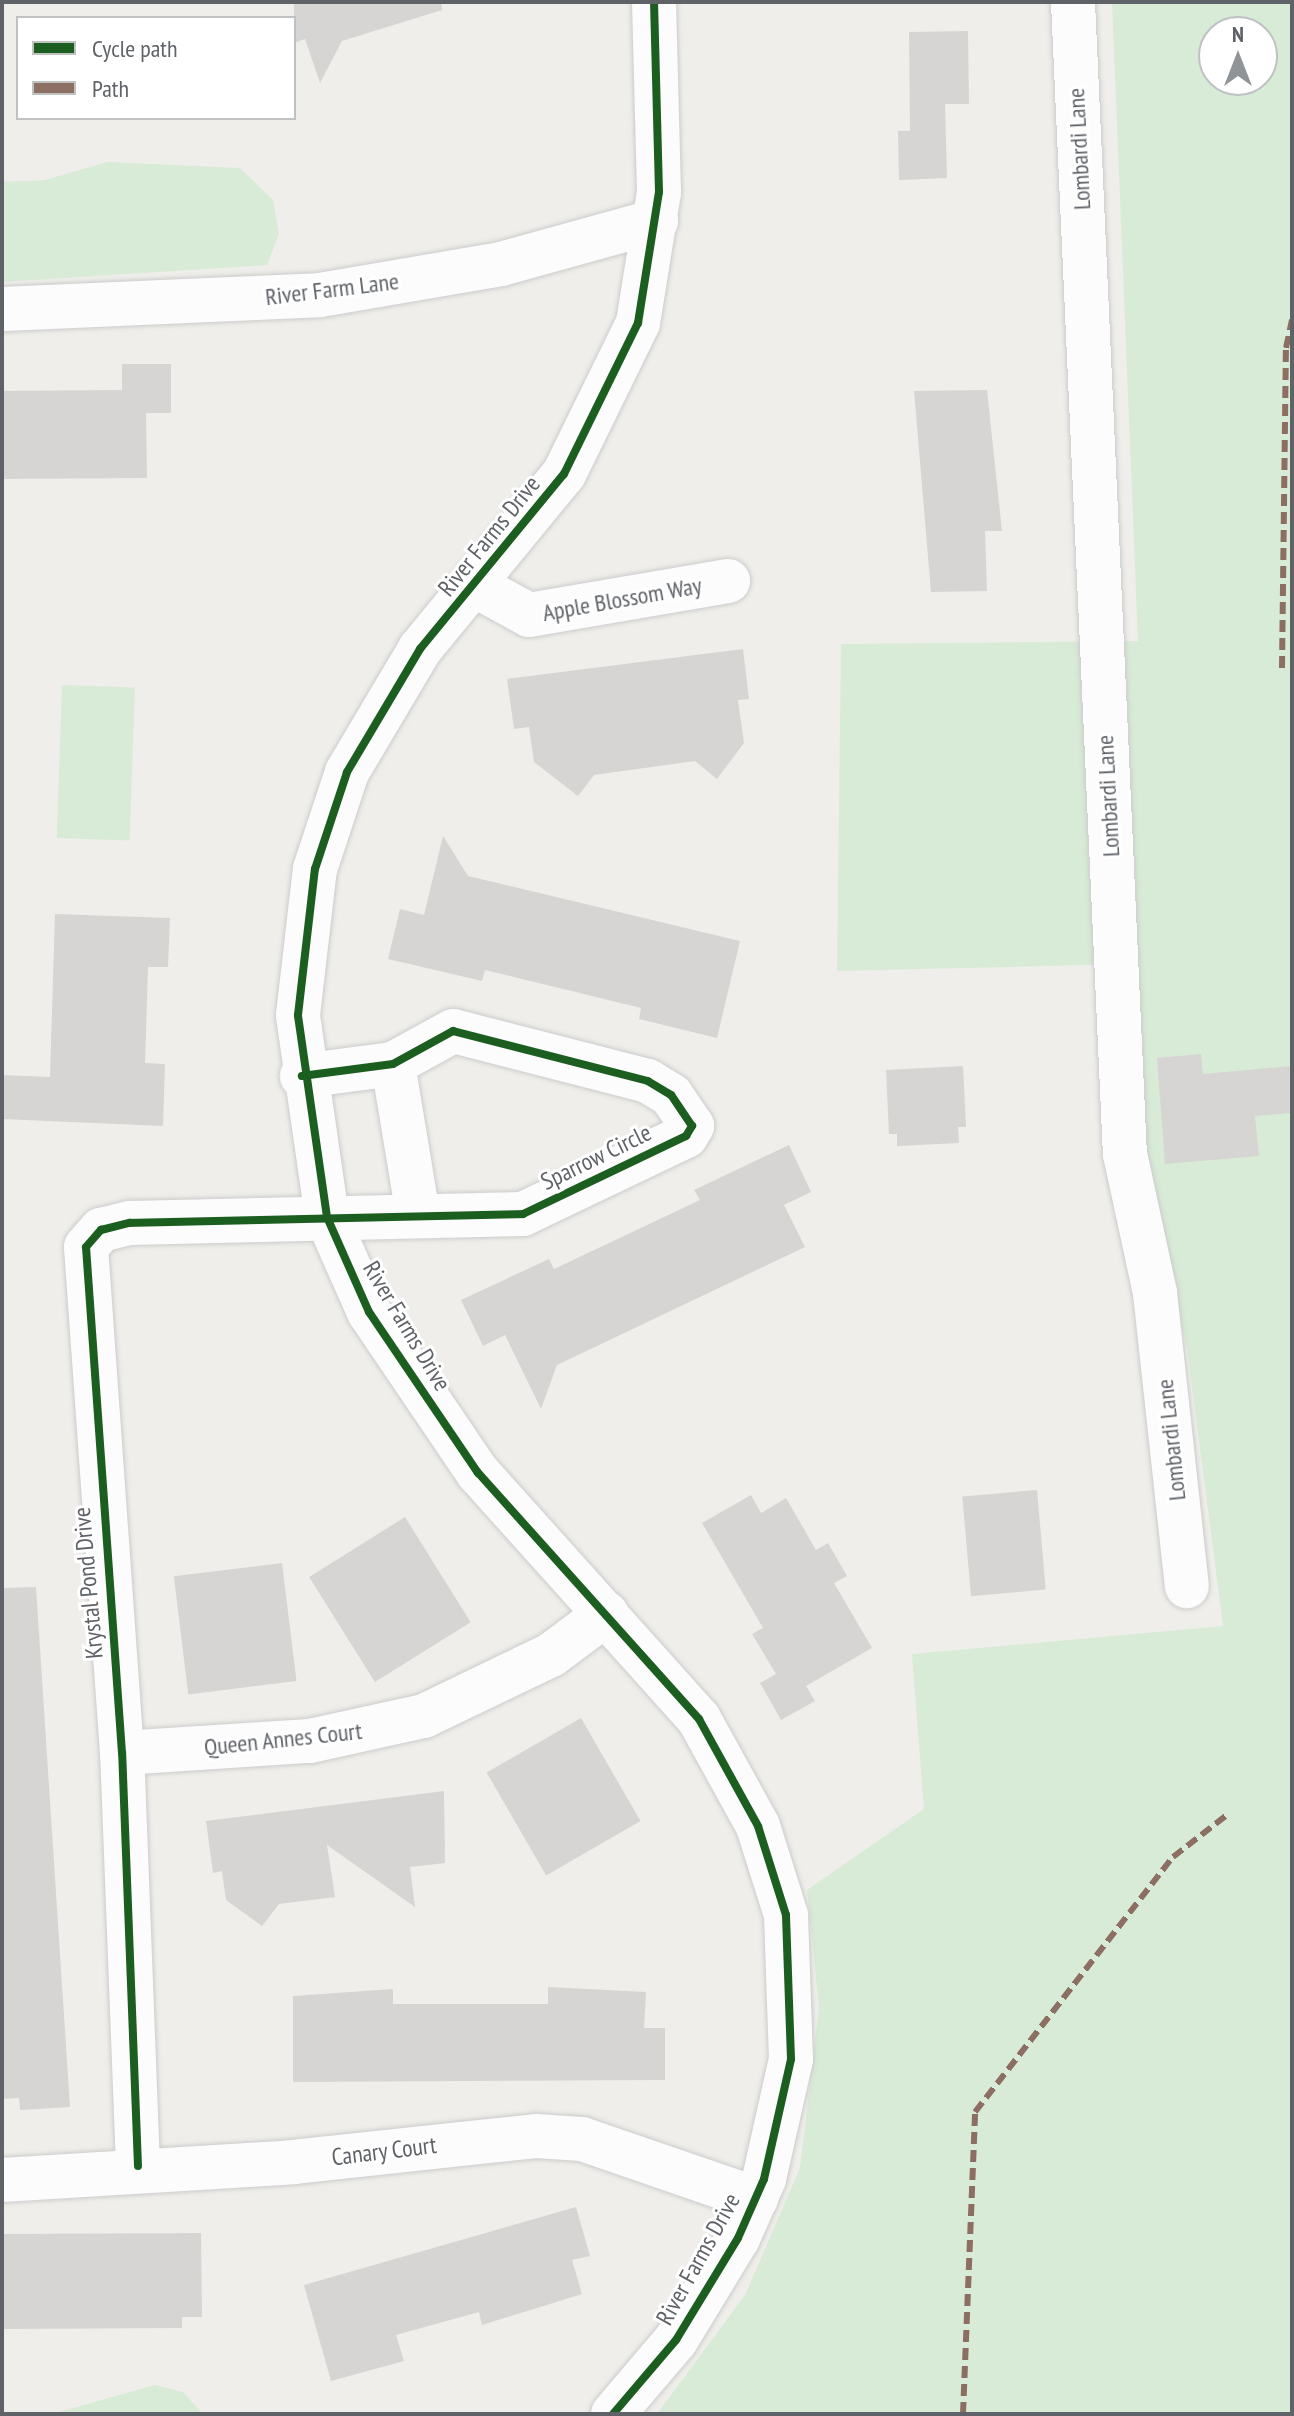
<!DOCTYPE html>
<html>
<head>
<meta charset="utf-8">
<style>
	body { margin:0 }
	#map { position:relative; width:1294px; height:2416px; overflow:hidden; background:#efeeea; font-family:"PT Sans Narrow",sans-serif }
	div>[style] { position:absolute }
	.green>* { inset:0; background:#d8ebd6; transform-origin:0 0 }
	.building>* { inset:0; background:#d6d5d3; transform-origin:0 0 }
	.roads { filter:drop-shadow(0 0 2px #cbcccc) drop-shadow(0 0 2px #cbcccc) }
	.street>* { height:44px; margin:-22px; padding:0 22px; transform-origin:22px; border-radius:22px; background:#fdfcfc }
	.quiet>* { height:6px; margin-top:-3px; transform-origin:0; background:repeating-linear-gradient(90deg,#8d6e63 0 12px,transparent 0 18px) }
	.cycleway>* { height:8px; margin:-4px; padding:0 4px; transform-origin:4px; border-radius:4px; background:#1b5e20 }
	span { translate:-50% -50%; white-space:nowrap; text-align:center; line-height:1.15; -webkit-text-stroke:6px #fff; paint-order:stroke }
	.street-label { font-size:24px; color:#5f6368 }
	.frame { position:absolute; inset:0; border:4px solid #5f6368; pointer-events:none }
	.legend { position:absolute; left:16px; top:16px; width:280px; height:104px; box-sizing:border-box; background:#fff; border:2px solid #bfc1c3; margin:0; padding:10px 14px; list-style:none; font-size:24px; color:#5f6368 }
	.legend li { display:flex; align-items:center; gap:16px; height:40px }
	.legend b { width:40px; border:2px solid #bfc1c3 }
	.north { position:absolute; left:1198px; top:16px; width:80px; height:80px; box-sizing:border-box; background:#fff; border:2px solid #bfc1c3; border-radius:50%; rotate:0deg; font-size:22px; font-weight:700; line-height:32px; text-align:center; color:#5f6368 }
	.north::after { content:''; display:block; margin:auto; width:28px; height:36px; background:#919496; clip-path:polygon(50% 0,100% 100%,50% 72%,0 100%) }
</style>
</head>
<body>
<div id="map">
	<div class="green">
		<div style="clip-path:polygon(evenodd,1112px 2px,1292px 2px,1292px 2414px,657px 2414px,745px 2295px,800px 2168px,819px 2007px,807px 1890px,924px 1809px,912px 1654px,1223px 1626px,1187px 1348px,1140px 1153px,1128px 964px,837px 971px,841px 644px,1138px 641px,1112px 2px,1214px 32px,1262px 32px,1262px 80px,1214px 80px,1214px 32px)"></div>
		<div style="clip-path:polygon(108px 162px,240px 168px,273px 200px,279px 234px,267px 265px,2px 282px,2px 182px,45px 180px)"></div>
		<div style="left:62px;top:685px;width:73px;height:153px;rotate:2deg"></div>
		<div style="clip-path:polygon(155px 2385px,183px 2392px,203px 2414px,52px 2414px)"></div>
	</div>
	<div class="building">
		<div style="clip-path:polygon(294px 2px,441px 2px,442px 10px,342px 41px,320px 83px,305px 39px,294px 43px)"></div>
		<div style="clip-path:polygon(968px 31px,969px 104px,945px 104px,947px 178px,899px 180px,898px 131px,910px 131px,909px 32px)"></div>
		<div style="clip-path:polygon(122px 364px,171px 364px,171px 413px,146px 413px,147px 478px,2px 479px,2px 391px,122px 390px)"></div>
		<div style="clip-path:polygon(987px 390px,1002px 531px,985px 531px,987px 591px,931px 592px,914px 391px)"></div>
		<div style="clip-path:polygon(743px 649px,749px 699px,738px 700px,744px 743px,717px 779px,695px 761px,594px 775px,578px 796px,534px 762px,529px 727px,514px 729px,507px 679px)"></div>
		<div style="clip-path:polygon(443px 836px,468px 876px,740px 941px,717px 1038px,639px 1019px,641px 1008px,485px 970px,482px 981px,388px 959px,400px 909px,424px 915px)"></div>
		<div style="clip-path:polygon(55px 914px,170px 918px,168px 967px,148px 967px,145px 1063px,165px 1064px,163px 1126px,2px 1119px,2px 1075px,50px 1077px)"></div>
		<div style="clip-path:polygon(1201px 1054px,1203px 1074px,1292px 1066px,1292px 1113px,1255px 1116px,1259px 1156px,1165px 1164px,1157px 1058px)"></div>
		<div style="clip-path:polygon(963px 1066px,966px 1127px,958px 1127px,959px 1143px,897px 1146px,897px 1134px,889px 1134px,886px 1070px)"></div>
		<div style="clip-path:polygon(789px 1145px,811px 1192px,784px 1205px,805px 1247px,557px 1365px,541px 1409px,505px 1335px,483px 1346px,461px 1300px,549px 1259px,554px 1269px,700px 1200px,694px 1190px)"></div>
		<div style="left:1037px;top:1490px;width:100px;height:75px;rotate:85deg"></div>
		<div style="clip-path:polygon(751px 1495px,761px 1513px,786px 1498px,816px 1550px,828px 1543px,847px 1576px,834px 1583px,872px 1648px,806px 1686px,815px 1701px,781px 1720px,760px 1683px,776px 1674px,752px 1634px,763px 1628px,702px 1523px)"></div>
		<div style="left:405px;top:1517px;width:124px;height:113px;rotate:58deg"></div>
		<div style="left:282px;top:1563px;width:119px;height:109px;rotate:83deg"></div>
		<div style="clip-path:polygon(36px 1587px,70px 2107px,20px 2110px,19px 2098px,2px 2099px,2px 1588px)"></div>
		<div style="left:581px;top:1718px;width:119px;height:109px;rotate:60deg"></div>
		<div style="clip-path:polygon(444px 1791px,445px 1863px,410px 1867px,415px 1907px,327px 1845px,335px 1897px,279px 1904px,262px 1926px,226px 1900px,222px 1871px,213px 1873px,206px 1821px)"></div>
		<div style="clip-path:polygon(548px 1987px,646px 1992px,644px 2028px,665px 2028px,665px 2080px,293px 2082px,293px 1996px,393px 1989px,393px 2004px,548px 2004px)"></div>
		<div style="clip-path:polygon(576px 2207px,590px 2256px,572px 2260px,582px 2294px,482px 2325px,479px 2312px,396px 2335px,404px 2361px,331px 2381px,304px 2285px)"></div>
		<div style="clip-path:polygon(201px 2233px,202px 2317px,182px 2317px,182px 2328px,2px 2329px,2px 2234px)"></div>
	</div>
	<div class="roads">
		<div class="street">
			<div style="left:1073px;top:2px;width:1153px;rotate:87.42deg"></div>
			<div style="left:1125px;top:1154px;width:142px;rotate:77.8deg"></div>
			<div style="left:1155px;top:1293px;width:295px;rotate:83.8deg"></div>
			<div style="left:2px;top:309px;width:318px;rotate:-2.5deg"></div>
			<div style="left:320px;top:295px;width:184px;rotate:-9.7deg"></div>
			<div style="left:501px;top:264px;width:161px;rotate:-15.5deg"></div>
			<div style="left:476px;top:586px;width:60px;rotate:28.7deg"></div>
			<div style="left:529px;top:615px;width:202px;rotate:-9.7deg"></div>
			<div style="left:393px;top:1064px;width:153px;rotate:80.6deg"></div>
			<div style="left:122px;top:1753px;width:188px;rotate:-3.7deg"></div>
			<div style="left:310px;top:1741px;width:117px;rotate:-12.4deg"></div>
			<div style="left:424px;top:1716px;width:141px;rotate:-25.7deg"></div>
			<div style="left:551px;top:1655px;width:69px;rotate:-36.7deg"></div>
			<div style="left:138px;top:2166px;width:413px;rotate:-92.2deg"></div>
			<div style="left:122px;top:1753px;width:507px;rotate:-94.07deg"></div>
			<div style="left:86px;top:1247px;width:23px;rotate:-49deg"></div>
			<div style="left:101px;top:1230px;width:30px;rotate:-14deg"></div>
			<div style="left:130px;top:1223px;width:393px;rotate:-1.3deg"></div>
			<div style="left:523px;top:1214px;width:181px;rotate:-25.6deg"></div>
			<div style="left:686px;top:1136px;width:12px;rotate:-59deg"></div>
			<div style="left:692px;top:1126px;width:37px;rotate:-124deg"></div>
			<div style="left:671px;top:1095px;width:27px;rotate:-149deg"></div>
			<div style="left:648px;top:1081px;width:201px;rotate:-165.6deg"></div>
			<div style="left:453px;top:1031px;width:68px;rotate:151.2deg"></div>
			<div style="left:393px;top:1064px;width:92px;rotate:172.5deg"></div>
			<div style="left:2px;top:2180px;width:292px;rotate:-3.5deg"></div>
			<div style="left:293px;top:2162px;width:244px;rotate:-6.1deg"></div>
			<div style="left:536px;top:2136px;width:46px;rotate:3.7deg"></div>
			<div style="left:582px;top:2139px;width:184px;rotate:19deg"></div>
			<div style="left:613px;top:2414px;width:97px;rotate:-49.6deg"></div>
			<div style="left:676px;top:2340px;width:119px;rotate:-58.7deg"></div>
			<div style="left:738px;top:2238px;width:64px;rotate:-66.2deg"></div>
			<div style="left:764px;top:2179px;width:123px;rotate:-77.3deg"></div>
			<div style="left:791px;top:2059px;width:144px;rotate:-92deg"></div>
			<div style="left:786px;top:1915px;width:93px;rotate:-107.5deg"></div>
			<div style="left:758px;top:1826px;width:122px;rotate:-118.9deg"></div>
			<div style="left:699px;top:1719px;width:331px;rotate:-131.9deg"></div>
			<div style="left:478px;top:1473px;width:194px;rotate:-124.1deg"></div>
			<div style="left:369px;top:1312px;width:104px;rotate:-113.9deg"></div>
			<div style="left:327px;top:1217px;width:204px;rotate:-98.2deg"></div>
			<div style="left:298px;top:1015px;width:147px;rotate:-83.4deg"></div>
			<div style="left:315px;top:869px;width:102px;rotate:-71.7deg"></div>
			<div style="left:347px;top:772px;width:143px;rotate:-59.3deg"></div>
			<div style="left:420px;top:649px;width:227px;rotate:-50.6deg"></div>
			<div style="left:564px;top:474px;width:168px;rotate:-63.9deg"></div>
			<div style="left:638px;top:323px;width:133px;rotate:-80.9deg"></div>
			<div style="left:659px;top:192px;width:190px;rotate:-91.5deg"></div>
		</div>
	</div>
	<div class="quiet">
		<div style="left:1282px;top:668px;width:320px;rotate:-89.3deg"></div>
		<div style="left:1286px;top:348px;width:29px;rotate:-78deg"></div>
		<div style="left:963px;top:2414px;width:302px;rotate:-87.7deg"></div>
		<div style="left:975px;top:2112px;width:323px;rotate:-52.2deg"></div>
		<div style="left:1173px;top:1857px;width:68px;rotate:-37.9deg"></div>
	</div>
	<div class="cycleway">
		<div style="left:138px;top:2166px;width:413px;rotate:-92.2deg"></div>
		<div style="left:122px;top:1753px;width:507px;rotate:-94.07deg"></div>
		<div style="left:86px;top:1247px;width:23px;rotate:-49deg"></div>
		<div style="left:101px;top:1230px;width:30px;rotate:-14deg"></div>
		<div style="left:130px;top:1223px;width:393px;rotate:-1.3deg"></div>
		<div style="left:523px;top:1214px;width:181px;rotate:-25.6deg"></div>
		<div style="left:686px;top:1136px;width:12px;rotate:-59deg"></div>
		<div style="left:692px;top:1126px;width:37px;rotate:-124deg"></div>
		<div style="left:671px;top:1095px;width:27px;rotate:-149deg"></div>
		<div style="left:648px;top:1081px;width:201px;rotate:-165.6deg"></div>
		<div style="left:453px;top:1031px;width:68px;rotate:151.2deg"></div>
		<div style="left:393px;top:1064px;width:92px;rotate:172.5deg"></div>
		<div style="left:613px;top:2414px;width:97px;rotate:-49.6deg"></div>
		<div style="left:676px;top:2340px;width:119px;rotate:-58.7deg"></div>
		<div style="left:738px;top:2238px;width:64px;rotate:-66.2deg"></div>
		<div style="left:764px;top:2179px;width:123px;rotate:-77.3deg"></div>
		<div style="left:791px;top:2059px;width:144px;rotate:-92deg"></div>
		<div style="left:786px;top:1915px;width:93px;rotate:-107.5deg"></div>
		<div style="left:758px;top:1826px;width:122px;rotate:-118.9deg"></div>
		<div style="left:699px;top:1719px;width:331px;rotate:-131.9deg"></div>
		<div style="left:478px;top:1473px;width:194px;rotate:-124.1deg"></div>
		<div style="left:369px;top:1312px;width:104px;rotate:-113.9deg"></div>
		<div style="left:327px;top:1217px;width:204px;rotate:-98.2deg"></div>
		<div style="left:298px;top:1015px;width:147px;rotate:-83.4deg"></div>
		<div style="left:315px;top:869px;width:102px;rotate:-71.7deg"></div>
		<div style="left:347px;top:772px;width:143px;rotate:-59.3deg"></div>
		<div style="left:420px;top:649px;width:227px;rotate:-50.6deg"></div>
		<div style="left:564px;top:474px;width:168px;rotate:-63.9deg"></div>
		<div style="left:638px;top:323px;width:133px;rotate:-80.9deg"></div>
		<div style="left:659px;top:192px;width:190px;rotate:-91.5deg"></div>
	</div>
	<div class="street-label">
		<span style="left:1079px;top:149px;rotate:-93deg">Lombardi Lane</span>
		<span style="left:332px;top:289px;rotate:-7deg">River Farm Lane</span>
		<span style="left:489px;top:536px;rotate:-51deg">River Farms Drive</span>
		<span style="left:622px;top:599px;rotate:-10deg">Apple Blossom Way</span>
		<span style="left:1108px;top:796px;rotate:-93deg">Lombardi Lane</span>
		<span style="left:596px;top:1157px;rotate:-26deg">Sparrow Circle</span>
		<span style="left:407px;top:1326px;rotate:59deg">River Farms Drive</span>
		<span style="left:1171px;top:1440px;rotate:-96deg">Lombardi Lane</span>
		<span style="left:88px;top:1583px;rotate:-95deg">Krystal Pond Drive</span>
		<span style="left:283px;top:1739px;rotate:-6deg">Queen Annes Court</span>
		<span style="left:384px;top:2151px;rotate:-7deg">Canary Court</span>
		<span style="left:698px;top:2259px;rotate:-61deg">River Farms Drive</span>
	</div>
	<div class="frame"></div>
	<ul class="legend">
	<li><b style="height:10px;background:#1b5e20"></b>Cycle path</li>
	<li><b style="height:10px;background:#8d6e63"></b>Path</li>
	</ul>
	<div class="north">N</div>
</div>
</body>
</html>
